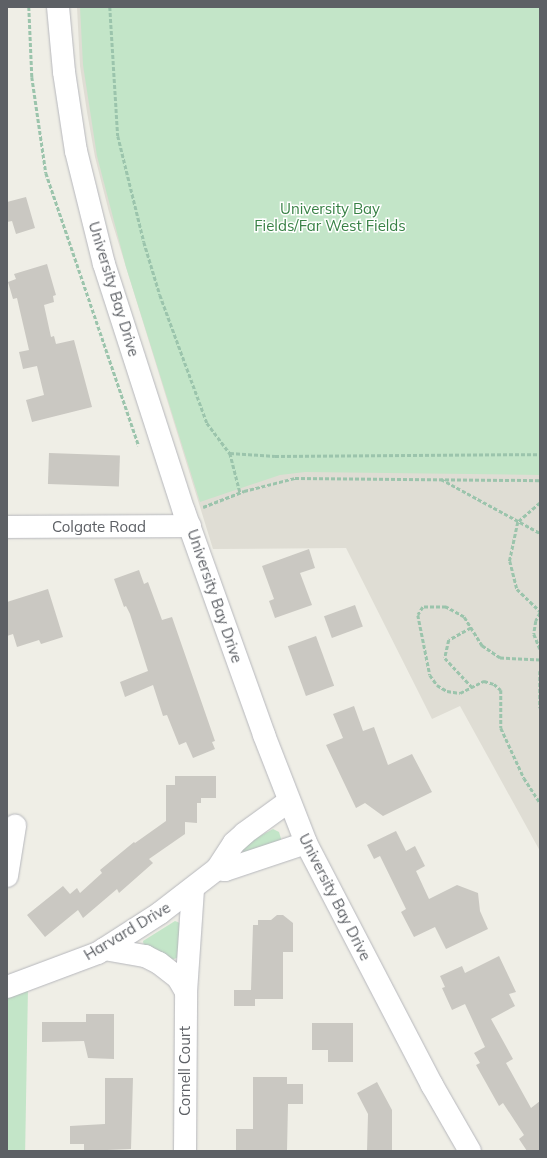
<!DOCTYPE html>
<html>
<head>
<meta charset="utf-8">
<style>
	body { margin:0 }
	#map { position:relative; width:547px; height:1158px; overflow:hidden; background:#efeee6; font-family:Mulish,sans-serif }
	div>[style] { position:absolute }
	.education>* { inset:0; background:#dfddd4 }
	.green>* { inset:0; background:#c3e5c8; transform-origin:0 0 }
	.building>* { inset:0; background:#cac8c2; transform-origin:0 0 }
	.path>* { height:2.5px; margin-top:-1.25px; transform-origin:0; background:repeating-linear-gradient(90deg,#9bc4ac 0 4px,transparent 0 6px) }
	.roads { filter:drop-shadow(0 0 1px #b6b7bc) drop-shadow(0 0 1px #b6b7bc) }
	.minor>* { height:22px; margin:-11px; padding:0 11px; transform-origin:11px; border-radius:11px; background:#fff }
	.tertiary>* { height:22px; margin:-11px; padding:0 11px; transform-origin:11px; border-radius:11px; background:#fff }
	span { translate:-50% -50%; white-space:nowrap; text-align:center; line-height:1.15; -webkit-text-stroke:3px #fff; paint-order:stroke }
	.park-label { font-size:15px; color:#388145 }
	.street-label { font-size:15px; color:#5d6065 }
	.frame { position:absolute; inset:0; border:8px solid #5d6065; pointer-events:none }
</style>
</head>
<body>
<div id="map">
	<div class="education">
		<div style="clip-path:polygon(77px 7px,540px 7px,540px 851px,460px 706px,432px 719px,346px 548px,213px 549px,109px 212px,95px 157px,87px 112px,80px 66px)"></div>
	</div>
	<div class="green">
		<div style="clip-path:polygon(80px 7px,540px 7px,540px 475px,305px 472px,280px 475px,200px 502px,126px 267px,97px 156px,83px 65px)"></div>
		<div style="clip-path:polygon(273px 829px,279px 832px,282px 842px,244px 854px,242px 849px,245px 844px)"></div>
		<div style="clip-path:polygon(175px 921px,180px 923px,177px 958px,171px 960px,144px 946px,143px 941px)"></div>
		<div style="left:28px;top:987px;width:164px;height:22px;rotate:91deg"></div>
	</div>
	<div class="building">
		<div style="clip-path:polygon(26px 197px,35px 228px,16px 234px,12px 221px,7px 222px,7px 202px)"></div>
		<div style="clip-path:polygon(47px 264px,56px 295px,53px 296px,54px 302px,44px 305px,51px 337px,54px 336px,56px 344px,74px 340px,92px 407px,32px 422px,26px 400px,44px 395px,37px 366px,23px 369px,19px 352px,29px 350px,17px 298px,13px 299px,8px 282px,16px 279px,14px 274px)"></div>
		<div style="left:49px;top:453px;width:71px;height:31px;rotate:2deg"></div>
		<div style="clip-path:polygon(309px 549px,315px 568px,300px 573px,312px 605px,275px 618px,269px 601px,274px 599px,262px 566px)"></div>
		<div style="clip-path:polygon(139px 570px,144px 584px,148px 582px,162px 620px,172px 617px,215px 741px,212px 742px,215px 749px,193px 758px,186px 742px,179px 745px,167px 715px,163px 716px,153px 685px,125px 697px,120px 682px,148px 671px,130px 614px,126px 606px,124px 607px,114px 579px)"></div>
		<div style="clip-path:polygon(48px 589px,63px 637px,41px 644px,39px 640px,17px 647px,13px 634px,7px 636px,7px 602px)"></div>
		<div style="left:355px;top:605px;width:23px;height:33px;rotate:70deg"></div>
		<div style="left:316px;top:636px;width:53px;height:30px;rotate:70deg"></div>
		<div style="clip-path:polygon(354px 706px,363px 731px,374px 727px,388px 765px,412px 754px,432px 792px,383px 816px,365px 803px,356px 808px,326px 745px,343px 738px,333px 714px)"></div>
		<div style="clip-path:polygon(175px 776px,216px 776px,216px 798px,201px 798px,201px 803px,197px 803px,197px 823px,185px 822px,185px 834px,149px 859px,153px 863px,119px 893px,117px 889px,83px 918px,78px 910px,45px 937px,27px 915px,63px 886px,70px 894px,77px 888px,80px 893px,102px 873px,100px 870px,134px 842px,135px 843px,166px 821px,166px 785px,175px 785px)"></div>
		<div style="clip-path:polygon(396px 831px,406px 851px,415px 846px,425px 866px,416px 871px,429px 899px,457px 885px,478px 893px,480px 911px,488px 929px,446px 949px,435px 927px,414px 937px,401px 912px,406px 909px,380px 856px,374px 859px,367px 845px)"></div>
		<div style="clip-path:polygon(277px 915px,283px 915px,293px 923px,293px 952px,283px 952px,283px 999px,255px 999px,255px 1006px,234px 1006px,234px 990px,251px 990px,253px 925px,258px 925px,258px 920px,271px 920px)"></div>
		<div style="clip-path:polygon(499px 956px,516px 992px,509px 994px,515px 1006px,491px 1019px,513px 1059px,506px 1063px,531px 1108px,540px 1101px,540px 1151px,527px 1151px,519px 1139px,524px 1135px,503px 1103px,499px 1106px,476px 1065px,480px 1063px,474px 1053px,485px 1047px,465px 1004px,452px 1010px,442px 988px,445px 987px,440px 976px,462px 966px,465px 973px)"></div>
		<div style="clip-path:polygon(86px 1014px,114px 1014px,114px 1059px,88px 1058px,84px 1041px,42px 1042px,42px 1022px,86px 1022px)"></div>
		<div style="clip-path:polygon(312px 1023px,353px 1023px,353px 1062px,328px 1062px,328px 1050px,312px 1050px)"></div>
		<div style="clip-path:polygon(253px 1077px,287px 1077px,287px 1084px,303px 1084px,303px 1104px,288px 1104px,287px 1151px,236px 1150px,236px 1129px,253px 1129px)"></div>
		<div style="clip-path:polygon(105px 1078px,133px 1078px,131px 1149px,84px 1151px,84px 1144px,70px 1144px,70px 1126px,105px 1124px)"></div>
		<div style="clip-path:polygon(377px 1082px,392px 1110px,392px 1151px,367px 1151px,368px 1114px,357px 1093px)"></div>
	</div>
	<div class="path">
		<div style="left:29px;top:7px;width:70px;rotate:87.5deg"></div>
		<div style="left:32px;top:77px;width:97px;rotate:81.7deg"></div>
		<div style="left:46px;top:173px;width:288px;rotate:71.2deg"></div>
		<div style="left:110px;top:7px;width:129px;rotate:86.5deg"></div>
		<div style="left:118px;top:136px;width:109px;rotate:76.2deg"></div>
		<div style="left:144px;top:242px;width:55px;rotate:73.2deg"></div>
		<div style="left:160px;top:295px;width:136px;rotate:69.8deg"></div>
		<div style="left:207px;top:423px;width:38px;rotate:53deg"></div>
		<div style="left:230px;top:453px;width:40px;rotate:75.6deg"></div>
		<div style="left:230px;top:453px;width:45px;rotate:3.8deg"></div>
		<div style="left:275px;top:456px;width:265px;rotate:-0.4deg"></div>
		<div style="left:441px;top:479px;width:113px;rotate:28.6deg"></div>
		<div style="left:540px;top:503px;width:29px;rotate:139deg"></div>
		<div style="left:518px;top:522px;width:40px;rotate:102deg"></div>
		<div style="left:510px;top:561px;width:29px;rotate:76deg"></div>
		<div style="left:517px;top:589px;width:32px;rotate:44deg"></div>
		<div style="left:203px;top:507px;width:44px;rotate:-21.3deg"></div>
		<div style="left:244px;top:491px;width:53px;rotate:-14.3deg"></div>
		<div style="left:295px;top:478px;width:245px;rotate:0.5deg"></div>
		<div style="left:540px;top:613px;width:9px;rotate:117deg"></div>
		<div style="left:536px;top:621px;width:13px;rotate:99deg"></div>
		<div style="left:534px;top:634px;width:16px;rotate:68deg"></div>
		<div style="left:471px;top:628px;width:25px;rotate:151deg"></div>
		<div style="left:449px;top:640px;width:18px;rotate:103deg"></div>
		<div style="left:445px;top:658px;width:40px;rotate:47deg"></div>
		<div style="left:540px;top:660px;width:40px;rotate:-177.1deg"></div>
		<div style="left:500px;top:658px;width:22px;rotate:-146deg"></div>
		<div style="left:482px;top:646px;width:34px;rotate:-122deg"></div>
		<div style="left:464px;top:617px;width:21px;rotate:-151deg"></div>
		<div style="left:446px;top:607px;width:23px;rotate:180deg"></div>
		<div style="left:423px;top:607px;width:9px;rotate:122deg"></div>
		<div style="left:418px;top:615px;width:61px;rotate:78.7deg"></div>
		<div style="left:430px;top:675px;width:12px;rotate:55deg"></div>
		<div style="left:437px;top:685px;width:12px;rotate:31deg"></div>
		<div style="left:447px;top:691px;width:13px;rotate:9deg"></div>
		<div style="left:460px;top:693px;width:27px;rotate:-27deg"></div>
		<div style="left:484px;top:681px;width:10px;rotate:17deg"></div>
		<div style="left:494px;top:684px;width:9px;rotate:41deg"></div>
		<div style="left:501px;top:690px;width:38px;rotate:90deg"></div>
		<div style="left:501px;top:728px;width:55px;rotate:65.3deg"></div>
		<div style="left:524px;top:778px;width:30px;rotate:57deg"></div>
		<div style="left:540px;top:671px;width:37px;rotate:90deg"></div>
	</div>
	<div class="roads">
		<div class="minor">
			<div style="left:7px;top:527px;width:183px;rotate:-0.3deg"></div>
			<div style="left:217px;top:869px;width:8px;rotate:7deg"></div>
			<div style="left:225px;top:870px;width:85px;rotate:-18.4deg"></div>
			<div style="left:7px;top:876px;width:51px;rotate:-80.9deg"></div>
			<div style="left:104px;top:949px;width:42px;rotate:9.7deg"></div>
			<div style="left:145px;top:956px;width:16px;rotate:27deg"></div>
			<div style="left:159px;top:963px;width:24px;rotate:38deg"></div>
			<div style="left:178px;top:978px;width:16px;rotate:60deg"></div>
			<div style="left:7px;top:987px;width:97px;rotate:-20.5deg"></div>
			<div style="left:98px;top:953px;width:74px;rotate:-32.8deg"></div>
			<div style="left:160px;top:913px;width:72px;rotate:-37.7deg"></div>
			<div style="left:217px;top:869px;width:31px;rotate:-57deg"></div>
			<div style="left:234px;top:843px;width:15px;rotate:-42deg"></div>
			<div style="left:245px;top:833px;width:54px;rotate:-36deg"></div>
			<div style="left:185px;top:1151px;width:159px;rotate:-89.6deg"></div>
			<div style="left:186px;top:992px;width:102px;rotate:-86.1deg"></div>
		</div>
		<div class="tertiary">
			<div style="left:58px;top:7px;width:65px;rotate:84.7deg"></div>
			<div style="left:64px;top:72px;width:80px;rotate:81.4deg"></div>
			<div style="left:76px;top:151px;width:116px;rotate:76.1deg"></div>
			<div style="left:104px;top:264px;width:260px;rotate:72.1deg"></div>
			<div style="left:184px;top:511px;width:238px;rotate:70.3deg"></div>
			<div style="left:264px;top:735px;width:116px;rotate:68.7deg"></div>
			<div style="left:306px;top:843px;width:273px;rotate:62.5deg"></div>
			<div style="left:432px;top:1085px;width:76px;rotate:60.1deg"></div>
		</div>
	</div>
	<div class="park-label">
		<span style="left:330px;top:217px">University Bay<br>Fields/Far West Fields</span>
	</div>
	<div class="street-label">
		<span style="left:114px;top:289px;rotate:73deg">University Bay Drive</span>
		<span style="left:99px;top:527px">Colgate Road</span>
		<span style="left:215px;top:596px;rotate:71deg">University Bay Drive</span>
		<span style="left:335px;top:897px;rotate:63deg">University Bay Drive</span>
		<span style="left:127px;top:931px;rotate:-31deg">Harvard Drive</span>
		<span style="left:185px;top:1071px;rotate:-90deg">Cornell Court</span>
	</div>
	<div class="frame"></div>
</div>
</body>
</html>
